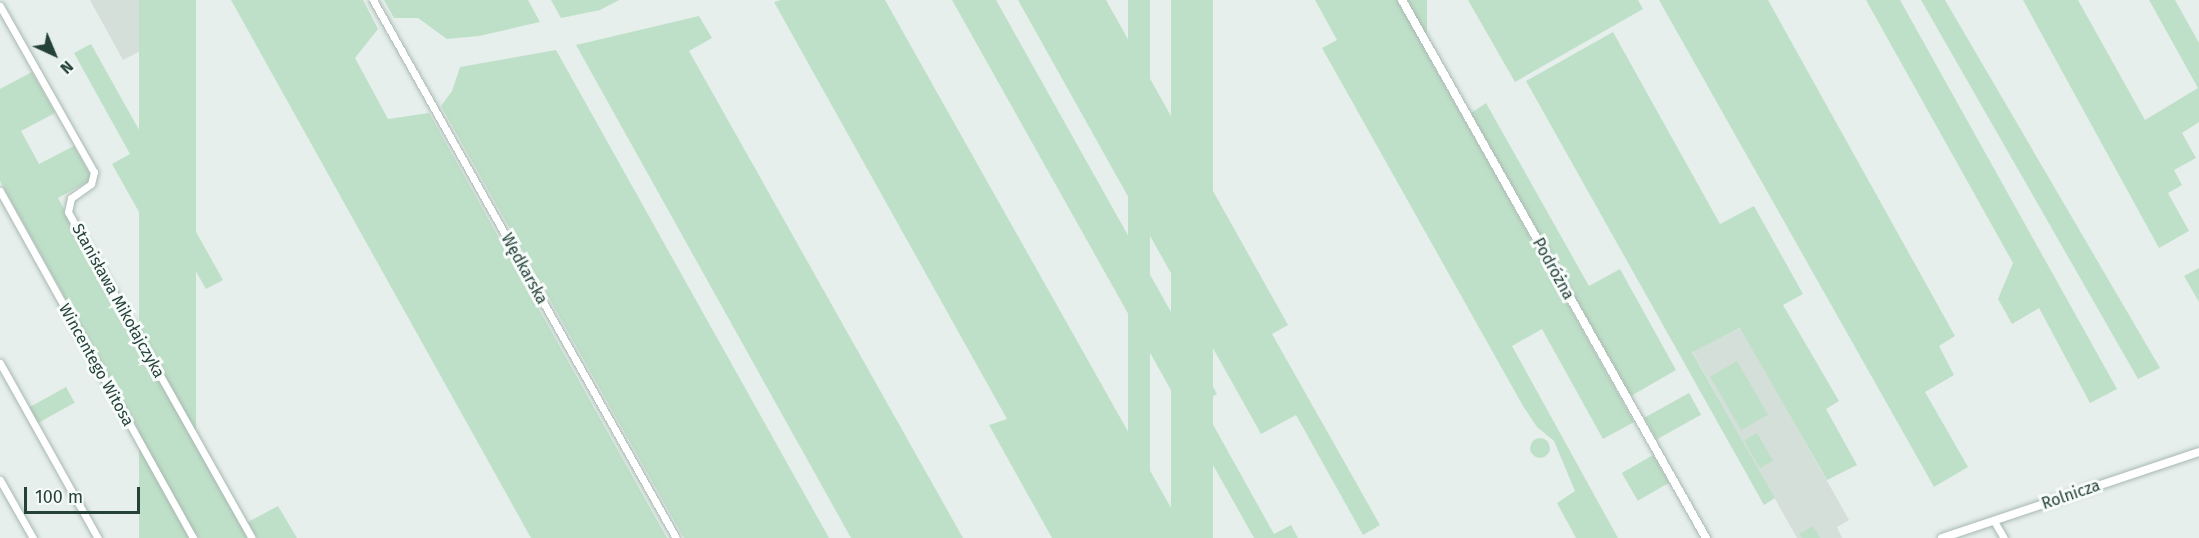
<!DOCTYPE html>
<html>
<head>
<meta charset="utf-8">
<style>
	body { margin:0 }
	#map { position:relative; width:2199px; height:538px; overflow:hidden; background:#e6efeb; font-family:"Fira Sans",sans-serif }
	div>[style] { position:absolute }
	.built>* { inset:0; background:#d4dfda }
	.green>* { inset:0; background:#bfe0c8; transform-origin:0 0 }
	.round { border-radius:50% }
	.roads { filter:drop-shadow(0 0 2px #a8b8b2) drop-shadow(0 0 2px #a8b8b2) }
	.minor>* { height:7px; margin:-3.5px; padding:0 3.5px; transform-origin:3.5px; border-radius:3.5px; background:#fff }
	.tertiary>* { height:8px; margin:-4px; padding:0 4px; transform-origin:4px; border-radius:4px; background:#fff }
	span { translate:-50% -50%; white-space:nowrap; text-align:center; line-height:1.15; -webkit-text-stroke:6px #f7fbf9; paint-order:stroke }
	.street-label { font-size:16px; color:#24423a }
	.north { position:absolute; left:24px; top:24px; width:60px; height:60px; -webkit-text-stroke:4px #f7fbf9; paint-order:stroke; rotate:136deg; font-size:16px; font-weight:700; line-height:24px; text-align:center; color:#24423a }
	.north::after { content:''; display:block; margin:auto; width:21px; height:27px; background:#24423a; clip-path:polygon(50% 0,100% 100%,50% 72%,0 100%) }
	.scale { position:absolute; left:24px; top:487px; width:116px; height:27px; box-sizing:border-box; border:3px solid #24423a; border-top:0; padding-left:8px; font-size:18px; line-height:21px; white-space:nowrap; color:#24423a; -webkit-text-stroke:4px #f7fbf9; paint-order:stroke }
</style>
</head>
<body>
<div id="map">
	<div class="built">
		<div style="clip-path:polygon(90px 0,139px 0,161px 40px,123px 60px)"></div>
		<div style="clip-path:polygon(1741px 328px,1849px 520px,1837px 527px,1842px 538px,1797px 538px,1692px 351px)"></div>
	</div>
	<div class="green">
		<div style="left:139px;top:0;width:57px;height:616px"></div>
		<div style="clip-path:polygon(231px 0,363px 0,378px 29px,355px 58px,388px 119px,429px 113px,667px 538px,531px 538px)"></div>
		<div style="clip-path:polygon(384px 0,528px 0,540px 22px,479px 36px,447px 39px,418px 18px,394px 18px)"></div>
		<div style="clip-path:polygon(551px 0,619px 0,600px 10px,561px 18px)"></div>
		<div style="clip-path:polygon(781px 0,885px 0,1188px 538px,1052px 538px,989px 425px,1007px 419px,774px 2px)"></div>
		<div style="clip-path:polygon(952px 0,996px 0,1217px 394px,1201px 403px,1274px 534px,1291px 525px,1298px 538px,1254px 538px)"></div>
		<div style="clip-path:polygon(1018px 0,1106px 0,1288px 325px,1272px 334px,1380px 525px,1363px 535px,1296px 415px,1261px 434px)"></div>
		<div style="left:1128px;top:0;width:22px;height:617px"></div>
		<div style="left:1171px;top:0;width:42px;height:617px"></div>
		<div style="clip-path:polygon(1315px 0,1397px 0,1634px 422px,1603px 439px,1542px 329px,1512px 346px,1618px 538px,1576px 538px,1557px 503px,1575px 491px,1554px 441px,1537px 427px,1523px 406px,1322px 48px,1337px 40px)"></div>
		<div style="left:1408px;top:0;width:19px;height:125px"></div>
		<div style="clip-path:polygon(1468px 0,1638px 0,1643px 9px,1515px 82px)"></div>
		<div style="clip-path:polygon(1659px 0,1768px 0,1955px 336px,1939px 346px,1954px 375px,1925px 392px,1968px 467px,1934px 487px)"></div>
		<div style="clip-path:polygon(1866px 0,1900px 0,2117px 389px,2090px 403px,2039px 308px,2012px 324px,1998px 299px,2013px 263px)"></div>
		<div style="clip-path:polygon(1921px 0,1945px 0,2160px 368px,2138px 379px)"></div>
		<div style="clip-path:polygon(2023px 0,2078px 0,2145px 120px,2198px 88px,2149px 0,2175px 0,2199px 43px,2199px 122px,2182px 133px,2196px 158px,2174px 170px,2182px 185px,2168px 193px,2189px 231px,2159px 248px)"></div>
		<div style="clip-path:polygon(699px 16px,712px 38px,689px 51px,963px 538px,851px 538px,576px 45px)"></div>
		<div style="clip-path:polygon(1613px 32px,1720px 224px,1754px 206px,1803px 294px,1783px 305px,1839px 401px,1826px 409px,1857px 465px,1827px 480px,1740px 328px,1692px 352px,1775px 498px,1764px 505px,1526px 81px)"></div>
		<div style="clip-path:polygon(91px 44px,223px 280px,206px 289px,174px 233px,157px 244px,112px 164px,130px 154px,74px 53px)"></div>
		<div style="clip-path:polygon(556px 50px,829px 538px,684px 538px,441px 106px,452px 91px,460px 67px)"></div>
		<div style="clip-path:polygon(32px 72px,55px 113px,21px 131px,39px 164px,74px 146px,91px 176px,89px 181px,58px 198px,248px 538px,199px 538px,0 181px,0 89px)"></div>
		<div style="clip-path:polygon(1486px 103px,1589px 286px,1620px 269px,1676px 370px,1631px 396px,1471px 113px)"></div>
		<div style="clip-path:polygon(2199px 268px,2199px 302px,2184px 276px)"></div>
		<div style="left:1737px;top:361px;width:62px;height:31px;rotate:60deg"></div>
		<div style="left:66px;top:387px;width:18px;height:43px;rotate:61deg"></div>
		<div style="left:1689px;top:393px;width:25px;height:51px;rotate:61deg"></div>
		<div style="left:1757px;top:433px;width:32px;height:15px;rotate:60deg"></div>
		<div class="round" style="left:1530px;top:438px;width:20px;height:20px"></div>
		<div style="left:1653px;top:455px;width:32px;height:36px;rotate:60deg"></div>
		<div style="clip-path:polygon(278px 506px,297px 538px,257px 538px,248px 522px)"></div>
		<div style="clip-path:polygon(1813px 526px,1820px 538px,1802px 538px,1799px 534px)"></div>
	</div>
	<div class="roads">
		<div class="minor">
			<div style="left:373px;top:0;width:617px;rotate:60.61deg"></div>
			<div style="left:0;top:6px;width:191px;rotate:60.5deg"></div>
			<div style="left:94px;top:172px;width:12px;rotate:104deg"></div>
			<div style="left:91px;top:184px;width:24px;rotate:145deg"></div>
			<div style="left:71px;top:198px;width:14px;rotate:102deg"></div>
			<div style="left:68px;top:212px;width:374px;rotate:60.6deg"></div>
			<div style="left:0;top:191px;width:397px;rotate:60.9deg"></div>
			<div style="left:0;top:363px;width:201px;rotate:60.8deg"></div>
			<div style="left:0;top:480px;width:67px;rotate:60.4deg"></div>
			<div style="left:1994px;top:521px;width:20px;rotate:60deg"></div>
		</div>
		<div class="tertiary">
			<div style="left:1402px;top:0;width:618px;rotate:60.53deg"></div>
			<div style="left:1942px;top:538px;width:271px;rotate:-18.5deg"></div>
		</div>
	</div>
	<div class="street-label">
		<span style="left:524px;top:269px;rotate:61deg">Wędkarska</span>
		<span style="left:1553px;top:269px;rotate:61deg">Podróżna</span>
		<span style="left:118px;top:301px;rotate:61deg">Stanisława Mikołajczyka</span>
		<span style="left:96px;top:365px;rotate:61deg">Wincentego Witosa</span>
		<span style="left:2071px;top:495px;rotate:-19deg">Rolnicza</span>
	</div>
	<div class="north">N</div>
	<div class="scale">100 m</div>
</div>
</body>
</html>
